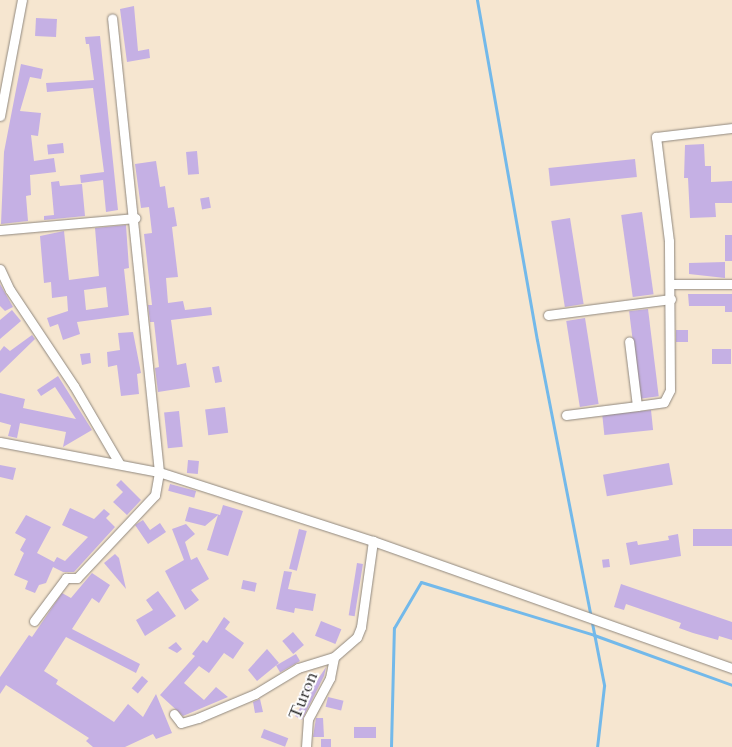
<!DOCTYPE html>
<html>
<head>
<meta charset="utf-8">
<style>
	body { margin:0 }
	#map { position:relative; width:732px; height:747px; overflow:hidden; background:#f6e6d0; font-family:Cardo,serif }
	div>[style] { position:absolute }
	.stream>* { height:3px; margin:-1.5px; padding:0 1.5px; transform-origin:1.5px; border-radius:1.5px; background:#73b9ea }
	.building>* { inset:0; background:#c5b0e4; transform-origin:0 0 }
	.roads { filter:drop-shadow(0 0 1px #90887e) drop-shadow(0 0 1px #90887e) }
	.minor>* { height:9px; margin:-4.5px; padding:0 4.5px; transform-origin:4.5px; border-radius:4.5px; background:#fff }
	span { translate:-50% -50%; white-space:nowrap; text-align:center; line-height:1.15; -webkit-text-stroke:4px #fff; paint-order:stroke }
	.street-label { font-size:18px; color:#2b2b2b }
</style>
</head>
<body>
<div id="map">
	<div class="stream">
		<div style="left:477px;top:0;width:345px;rotate:80deg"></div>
		<div style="left:537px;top:340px;width:352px;rotate:79deg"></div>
		<div style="left:604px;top:686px;width:61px;rotate:96.5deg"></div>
		<div style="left:391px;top:747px;width:119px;rotate:-88.6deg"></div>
		<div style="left:394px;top:628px;width:53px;rotate:-59.6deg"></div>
		<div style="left:421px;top:582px;width:181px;rotate:17deg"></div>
		<div style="left:594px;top:635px;width:147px;rotate:19.9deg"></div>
	</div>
	<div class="building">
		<div style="clip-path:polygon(134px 6px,138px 51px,149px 49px,150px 58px,127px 62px,120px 9px)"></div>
		<div style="left:36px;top:18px;width:21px;height:18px;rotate:3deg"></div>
		<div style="clip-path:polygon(100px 36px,118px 210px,106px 212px,103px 180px,81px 183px,80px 175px,104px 172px,93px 88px,47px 92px,46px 83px,94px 80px,89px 44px,86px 44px,85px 37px)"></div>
		<div style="clip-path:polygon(21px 64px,43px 69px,41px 79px,30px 77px,20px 111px,41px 113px,38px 136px,31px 135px,34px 161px,54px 158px,56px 172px,30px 175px,31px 195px,26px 196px,28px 221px,1px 224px,4px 152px)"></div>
		<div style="left:63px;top:143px;width:10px;height:16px;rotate:84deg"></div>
		<div style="clip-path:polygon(704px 144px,705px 166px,711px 166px,711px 182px,732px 181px,732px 203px,715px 203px,716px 217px,690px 218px,688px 178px,684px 178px,685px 145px)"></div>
		<div style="left:197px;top:151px;width:23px;height:11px;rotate:85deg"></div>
		<div style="left:635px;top:159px;width:18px;height:87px;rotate:84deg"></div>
		<div style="clip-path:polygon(156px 161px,160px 187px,165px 186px,168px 208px,174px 207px,177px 226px,172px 227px,178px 277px,166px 278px,168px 303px,183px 301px,185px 310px,211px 307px,212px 315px,171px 320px,177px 365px,186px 363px,190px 387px,158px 392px,155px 368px,159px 367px,154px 322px,150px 322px,148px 305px,152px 305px,144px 234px,152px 233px,149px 207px,141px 208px,135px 164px)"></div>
		<div style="clip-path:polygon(59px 181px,60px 186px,82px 184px,85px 216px,44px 220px,44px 216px,54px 215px,51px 182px)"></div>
		<div style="left:209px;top:197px;width:11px;height:9px;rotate:80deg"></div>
		<div style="left:642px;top:212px;width:83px;height:21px;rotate:82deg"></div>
		<div style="left:570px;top:218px;width:87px;height:19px;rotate:81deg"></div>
		<div style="clip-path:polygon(evenodd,126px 225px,129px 268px,124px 269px,129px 315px,77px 322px,80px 334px,63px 340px,58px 324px,50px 327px,47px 318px,68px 311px,67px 296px,52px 298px,51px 282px,44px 283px,40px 236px,64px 231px,69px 280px,99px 276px,95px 228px,126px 225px,106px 287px,108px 307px,86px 310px,84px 290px,106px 287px)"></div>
		<div style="left:725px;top:235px;width:7px;height:26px"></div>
		<div style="clip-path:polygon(725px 262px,725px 278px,689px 274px,689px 263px)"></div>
		<div style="clip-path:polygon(0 284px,13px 307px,5px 311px,0 306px)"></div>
		<div style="clip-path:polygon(688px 294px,732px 294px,732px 312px,725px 312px,725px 306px,689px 306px)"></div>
		<div style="left:648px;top:309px;width:88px;height:19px;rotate:83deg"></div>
		<div style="clip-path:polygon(12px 310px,21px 321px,0 339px,0 320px)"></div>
		<div style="left:585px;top:318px;width:87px;height:19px;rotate:81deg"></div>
		<div style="left:676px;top:330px;width:12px;height:12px"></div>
		<div style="clip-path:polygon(133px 332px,141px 373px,137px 374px,139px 394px,121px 396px,117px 365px,108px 367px,107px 352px,120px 350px,118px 333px)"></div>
		<div style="clip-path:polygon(32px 335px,35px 339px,0 373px,0 351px,4px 346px,10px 351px)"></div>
		<div style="left:712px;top:349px;width:19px;height:15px"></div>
		<div style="clip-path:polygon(90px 353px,91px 363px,82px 365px,80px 354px)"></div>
		<div style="left:219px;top:366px;width:16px;height:7px;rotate:79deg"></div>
		<div style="clip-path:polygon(58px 376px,92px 430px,63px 447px,66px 432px,20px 423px,17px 438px,8px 436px,11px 425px,0 422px,0 393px,25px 399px,23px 408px,76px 419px,55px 387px,41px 396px,37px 390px)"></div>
		<div style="left:225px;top:407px;width:26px;height:20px;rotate:83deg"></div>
		<div style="left:651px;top:410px;width:20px;height:49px;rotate:84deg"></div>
		<div style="left:179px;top:411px;width:36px;height:15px;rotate:84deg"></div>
		<div style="left:188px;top:460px;width:11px;height:13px;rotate:5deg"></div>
		<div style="left:669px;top:463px;width:22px;height:67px;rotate:80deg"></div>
		<div style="clip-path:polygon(0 465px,16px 468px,13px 480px,0 477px)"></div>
		<div style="clip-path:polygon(121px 480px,141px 500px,127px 515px,113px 502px,123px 492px,116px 485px)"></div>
		<div style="left:170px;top:484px;width:27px;height:7px;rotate:15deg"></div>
		<div style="clip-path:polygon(223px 505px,243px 511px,228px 556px,207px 550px,218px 515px,205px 526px,185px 521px,189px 507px,220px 515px)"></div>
		<div style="clip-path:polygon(70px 508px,94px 519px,104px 509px,110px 514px,106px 518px,115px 527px,74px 572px,63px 572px,53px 567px,46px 583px,39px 585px,35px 593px,25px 589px,28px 581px,14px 575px,24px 553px,20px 550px,26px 539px,15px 533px,26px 515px,51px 527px,37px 553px,54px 562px,57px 557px,65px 561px,88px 537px,62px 525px)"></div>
		<div style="clip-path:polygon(143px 520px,150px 530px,160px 523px,166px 532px,148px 544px,135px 525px)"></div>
		<div style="clip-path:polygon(186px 524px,195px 534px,185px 542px,191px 560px,197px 557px,209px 579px,191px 590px,199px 600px,185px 610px,165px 571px,184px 560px,172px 529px)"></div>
		<div style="left:299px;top:529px;width:8px;height:41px;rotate:14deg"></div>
		<div style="left:732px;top:529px;width:17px;height:39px;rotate:90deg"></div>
		<div style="clip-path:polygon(678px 534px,681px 556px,630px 565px,626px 543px,637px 541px,638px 545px,669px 540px,668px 536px)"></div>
		<div style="clip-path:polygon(115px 554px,119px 558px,126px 589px,104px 563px)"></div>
		<div style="left:609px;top:559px;width:8px;height:7px;rotate:83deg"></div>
		<div style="left:357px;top:563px;width:6px;height:53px;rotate:9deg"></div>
		<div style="clip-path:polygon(284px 571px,292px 572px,288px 589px,316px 594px,313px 611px,295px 608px,294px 613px,276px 609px)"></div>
		<div style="clip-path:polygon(92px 573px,110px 585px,99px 603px,92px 598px,72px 629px,140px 664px,136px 673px,66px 637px,44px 671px,58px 680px,56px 684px,114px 722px,128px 704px,143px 717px,156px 694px,172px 733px,156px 739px,153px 734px,125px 747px,93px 747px,86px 741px,89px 738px,6px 685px,0 694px,0 677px,29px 635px,32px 637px,62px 593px,71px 598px)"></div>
		<div style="left:243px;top:580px;width:14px;height:9px;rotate:12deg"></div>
		<div style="clip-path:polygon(621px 584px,732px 622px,732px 640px,719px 636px,718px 640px,693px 633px,679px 628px,681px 623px,626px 604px,624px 610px,614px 607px)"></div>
		<div style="clip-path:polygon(158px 591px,176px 616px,145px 636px,136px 620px,153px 610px,146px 600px)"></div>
		<div style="clip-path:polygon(224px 617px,230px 622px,225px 629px,244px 643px,233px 659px,224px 653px,209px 673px,199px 666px,184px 683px,204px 700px,216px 687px,228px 697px,183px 716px,160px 695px,195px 656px,192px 654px,203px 640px,207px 643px)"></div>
		<div style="left:321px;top:621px;width:22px;height:16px;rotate:22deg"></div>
		<div style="left:293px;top:632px;width:17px;height:14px;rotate:50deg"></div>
		<div style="clip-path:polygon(176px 642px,182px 649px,177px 653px,168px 648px)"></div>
		<div style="clip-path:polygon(267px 649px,279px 663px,257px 681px,248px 670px)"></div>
		<div style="left:296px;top:654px;width:8px;height:23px;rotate:60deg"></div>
		<div style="clip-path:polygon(326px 667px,324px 676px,302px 720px,295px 716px,305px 700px,299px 696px,308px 681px,314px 685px)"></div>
		<div style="left:142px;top:676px;width:8px;height:16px;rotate:40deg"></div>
		<div style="left:328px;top:697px;width:16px;height:10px;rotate:14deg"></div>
		<div style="clip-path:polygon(260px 699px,263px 712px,255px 713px,253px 702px)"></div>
		<div style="clip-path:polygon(316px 718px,323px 718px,324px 737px,313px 737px)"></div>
		<div style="left:354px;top:727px;width:22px;height:11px"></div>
		<div style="left:264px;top:729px;width:26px;height:9px;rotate:21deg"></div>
		<div style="left:321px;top:739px;width:10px;height:8px"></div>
	</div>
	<div class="roads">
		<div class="minor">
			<div style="left:0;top:116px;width:118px;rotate:-79.3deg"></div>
			<div style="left:0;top:230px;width:136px;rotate:-5.1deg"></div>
			<div style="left:0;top:269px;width:23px;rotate:65deg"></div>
			<div style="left:10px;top:290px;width:115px;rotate:56.3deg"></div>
			<div style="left:74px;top:386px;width:89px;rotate:59.7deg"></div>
			<div style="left:671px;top:284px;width:61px"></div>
			<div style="left:548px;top:315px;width:124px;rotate:-7.4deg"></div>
			<div style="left:637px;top:406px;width:27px;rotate:-8deg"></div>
			<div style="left:664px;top:402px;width:13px;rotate:-63deg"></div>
			<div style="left:670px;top:390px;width:149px;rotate:-90.4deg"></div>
			<div style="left:669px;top:241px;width:105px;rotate:-97.1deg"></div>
			<div style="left:656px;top:137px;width:77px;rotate:-6.8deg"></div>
			<div style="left:566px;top:415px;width:72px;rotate:-7.2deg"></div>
			<div style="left:637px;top:406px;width:65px;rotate:-97deg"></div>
			<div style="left:0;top:442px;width:162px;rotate:10.7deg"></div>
			<div style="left:159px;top:472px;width:225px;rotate:17.9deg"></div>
			<div style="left:373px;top:541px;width:381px;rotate:19.5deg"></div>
			<div style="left:34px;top:621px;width:54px;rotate:-53.3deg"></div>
			<div style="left:66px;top:578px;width:11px"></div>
			<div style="left:77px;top:578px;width:114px;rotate:-46.8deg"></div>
			<div style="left:155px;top:495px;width:23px;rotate:-80deg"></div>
			<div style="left:159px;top:472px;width:456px;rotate:-95.9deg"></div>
			<div style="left:174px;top:714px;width:11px;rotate:52deg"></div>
			<div style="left:181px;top:723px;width:18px;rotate:-16deg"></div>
			<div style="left:198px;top:718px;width:62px;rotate:-22.8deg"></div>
			<div style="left:255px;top:694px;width:50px;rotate:-31.2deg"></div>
			<div style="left:298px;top:668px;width:38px;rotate:-17deg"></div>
			<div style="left:334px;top:657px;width:30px;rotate:-41deg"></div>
			<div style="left:357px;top:637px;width:11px;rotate:-68deg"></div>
			<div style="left:361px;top:627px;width:87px;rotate:-82.1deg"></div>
			<div style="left:306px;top:747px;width:28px;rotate:-86deg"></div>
			<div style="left:308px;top:719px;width:47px;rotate:-61.8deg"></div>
			<div style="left:330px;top:678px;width:21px;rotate:-79deg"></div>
		</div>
	</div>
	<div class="street-label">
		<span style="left:304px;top:696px;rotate:-68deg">Turon</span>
	</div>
</div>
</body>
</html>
